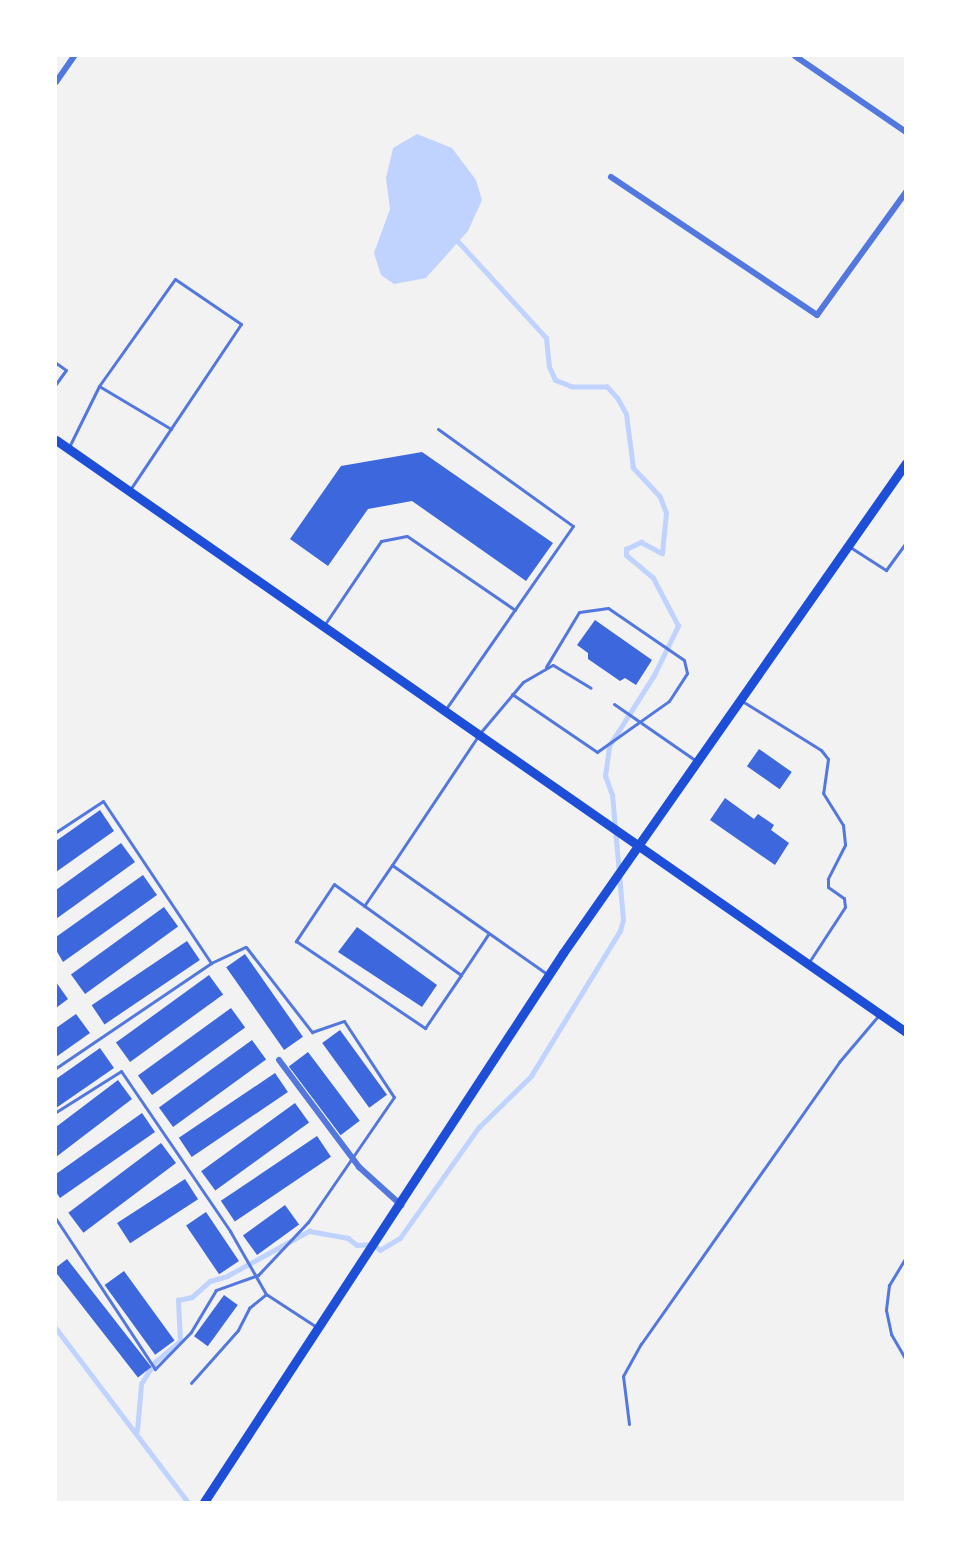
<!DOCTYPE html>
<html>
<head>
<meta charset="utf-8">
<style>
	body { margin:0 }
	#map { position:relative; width:961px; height:1558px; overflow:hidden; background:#f2f2f2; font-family:"Nunito Sans",sans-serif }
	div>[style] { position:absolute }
	.water>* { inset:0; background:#bfd3fe }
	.stream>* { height:4.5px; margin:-2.25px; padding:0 2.25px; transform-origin:2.25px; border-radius:2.25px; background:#bfd3fe }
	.building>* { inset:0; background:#3d67dc; transform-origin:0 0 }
	.service>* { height:3px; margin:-1.5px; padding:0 1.5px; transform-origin:1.5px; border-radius:1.5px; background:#5277de }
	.minor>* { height:6px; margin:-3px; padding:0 3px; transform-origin:3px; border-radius:3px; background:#5277de }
	.secondary>* { height:9px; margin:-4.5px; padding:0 4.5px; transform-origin:4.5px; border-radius:4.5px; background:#1d4ed8 }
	span { translate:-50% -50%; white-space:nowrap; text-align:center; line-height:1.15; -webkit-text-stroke:5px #fff; paint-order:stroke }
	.frame { position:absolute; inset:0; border:57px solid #fff; pointer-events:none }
</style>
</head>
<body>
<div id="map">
	<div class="water">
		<div style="clip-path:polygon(417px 134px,452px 148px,476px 180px,482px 200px,468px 231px,426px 278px,394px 284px,381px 275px,374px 253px,390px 209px,386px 178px,393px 148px)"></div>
	</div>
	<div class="stream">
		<div style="left:56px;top:1328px;width:218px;rotate:52.8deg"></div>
		<div style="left:137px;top:1431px;width:47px;rotate:-85.1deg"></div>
		<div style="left:141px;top:1384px;width:26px;rotate:-58deg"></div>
		<div style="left:155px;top:1362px;width:33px;rotate:-40deg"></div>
		<div style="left:180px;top:1341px;width:41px;rotate:-92.8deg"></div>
		<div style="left:178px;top:1300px;width:14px;rotate:-12deg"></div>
		<div style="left:192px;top:1297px;width:24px;rotate:-42deg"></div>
		<div style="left:210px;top:1281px;width:18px;rotate:-16deg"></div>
		<div style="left:227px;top:1276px;width:94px;rotate:-28.8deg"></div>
		<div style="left:309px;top:1231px;width:40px;rotate:10deg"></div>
		<div style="left:348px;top:1238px;width:11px;rotate:38deg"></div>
		<div style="left:357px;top:1245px;width:17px;rotate:-3deg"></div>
		<div style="left:374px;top:1244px;width:8px;rotate:45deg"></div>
		<div style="left:380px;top:1250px;width:23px;rotate:-31deg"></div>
		<div style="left:400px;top:1238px;width:136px;rotate:-54.6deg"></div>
		<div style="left:479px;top:1127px;width:73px;rotate:-44.4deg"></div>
		<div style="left:531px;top:1076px;width:170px;rotate:-58.5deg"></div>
		<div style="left:620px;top:931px;width:11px;rotate:-75deg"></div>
		<div style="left:623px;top:920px;width:125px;rotate:-95deg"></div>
		<div style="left:612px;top:795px;width:20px;rotate:-110deg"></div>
		<div style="left:605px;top:776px;width:30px;rotate:-82deg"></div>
		<div style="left:609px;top:746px;width:84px;rotate:-57.6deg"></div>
		<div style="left:654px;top:675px;width:55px;rotate:-63.9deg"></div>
		<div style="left:678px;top:626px;width:54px;rotate:-117.5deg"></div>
		<div style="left:653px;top:578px;width:35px;rotate:-140deg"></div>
		<div style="left:626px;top:555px;width:6px;rotate:-90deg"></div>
		<div style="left:626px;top:549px;width:17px;rotate:-25deg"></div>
		<div style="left:641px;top:542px;width:24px;rotate:28deg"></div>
		<div style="left:662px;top:553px;width:40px;rotate:-84.3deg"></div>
		<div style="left:666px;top:513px;width:17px;rotate:-111deg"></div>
		<div style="left:660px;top:497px;width:40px;rotate:-133deg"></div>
		<div style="left:633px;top:468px;width:54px;rotate:-97.4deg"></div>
		<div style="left:626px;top:414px;width:18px;rotate:-119deg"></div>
		<div style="left:617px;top:398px;width:15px;rotate:-132deg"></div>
		<div style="left:607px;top:387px;width:35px;rotate:180deg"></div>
		<div style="left:572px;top:387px;width:18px;rotate:-158deg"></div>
		<div style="left:555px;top:380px;width:14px;rotate:-115deg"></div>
		<div style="left:549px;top:367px;width:29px;rotate:-96deg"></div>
		<div style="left:546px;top:338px;width:130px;rotate:-132.5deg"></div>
	</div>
	<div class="building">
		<div style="clip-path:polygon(422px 452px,553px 543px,526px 581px,412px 501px,368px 509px,328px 566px,290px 539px,341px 466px)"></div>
		<div style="clip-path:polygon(595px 620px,652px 660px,636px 685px,625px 678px,620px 681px,588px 659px,588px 653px,577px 645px)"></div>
		<div style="left:759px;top:749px;width:40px;height:21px;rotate:35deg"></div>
		<div style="clip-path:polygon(725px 798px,754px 819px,758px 814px,774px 825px,771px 830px,789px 843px,775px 865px,710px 820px)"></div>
		<div style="clip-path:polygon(100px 810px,114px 831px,56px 872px,56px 841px)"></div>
		<div style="clip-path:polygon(121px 843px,135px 862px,56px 919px,56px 890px)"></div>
		<div style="clip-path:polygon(143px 875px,157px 895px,63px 962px,56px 950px,56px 937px)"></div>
		<div style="left:164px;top:907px;width:24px;height:115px;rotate:54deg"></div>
		<div style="clip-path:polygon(357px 927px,437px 985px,422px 1007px,338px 952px)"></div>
		<div style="left:187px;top:941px;width:23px;height:115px;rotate:56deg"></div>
		<div style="left:245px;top:954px;width:101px;height:23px;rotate:55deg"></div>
		<div style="left:209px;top:975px;width:24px;height:115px;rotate:54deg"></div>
		<div style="clip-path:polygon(56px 982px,68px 999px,56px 1008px)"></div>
		<div style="left:231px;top:1008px;width:24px;height:115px;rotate:54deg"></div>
		<div style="clip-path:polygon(76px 1014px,90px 1033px,56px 1057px,56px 1028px)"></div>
		<div style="left:340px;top:1030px;width:80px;height:22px;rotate:54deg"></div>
		<div style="left:252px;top:1040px;width:24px;height:115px;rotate:54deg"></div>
		<div style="clip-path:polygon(100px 1048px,114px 1068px,56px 1108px,56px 1079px)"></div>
		<div style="left:308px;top:1052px;width:86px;height:24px;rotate:53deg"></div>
		<div style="left:275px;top:1073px;width:23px;height:116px;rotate:56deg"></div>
		<div style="clip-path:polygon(118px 1080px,132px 1099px,56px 1157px,56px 1127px)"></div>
		<div style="left:295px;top:1103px;width:24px;height:116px;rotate:54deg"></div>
		<div style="clip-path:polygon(142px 1113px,155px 1132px,60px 1198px,56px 1192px,56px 1174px)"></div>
		<div style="left:317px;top:1136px;width:25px;height:116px;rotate:56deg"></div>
		<div style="left:161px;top:1143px;width:25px;height:116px;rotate:53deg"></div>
		<div style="left:185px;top:1179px;width:24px;height:81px;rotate:57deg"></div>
		<div style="left:285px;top:1205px;width:24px;height:52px;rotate:54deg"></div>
		<div style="left:206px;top:1212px;width:59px;height:24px;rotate:56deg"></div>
		<div style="left:67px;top:1259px;width:137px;height:17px;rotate:52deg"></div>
		<div style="left:124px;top:1271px;width:86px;height:24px;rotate:54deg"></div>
		<div style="left:224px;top:1295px;width:17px;height:51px;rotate:36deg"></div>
	</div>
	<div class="service">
		<div style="left:56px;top:363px;width:12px;rotate:35deg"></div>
		<div style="left:66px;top:370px;width:17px;rotate:126deg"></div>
		<div style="left:99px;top:386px;width:84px;rotate:30.8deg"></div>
		<div style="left:438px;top:429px;width:166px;rotate:35.7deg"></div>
		<div style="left:573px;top:526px;width:223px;rotate:124.8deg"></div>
		<div style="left:69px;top:447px;width:68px;rotate:-63.8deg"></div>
		<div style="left:99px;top:386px;width:131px;rotate:-54.6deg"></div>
		<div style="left:175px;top:279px;width:80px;rotate:34.3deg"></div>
		<div style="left:241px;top:324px;width:200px;rotate:123.8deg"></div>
		<div style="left:850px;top:547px;width:43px;rotate:32.6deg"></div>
		<div style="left:886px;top:570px;width:34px;rotate:-54deg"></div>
		<div style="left:325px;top:624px;width:100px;rotate:-56deg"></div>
		<div style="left:381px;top:541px;width:26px;rotate:-11deg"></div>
		<div style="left:407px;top:536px;width:131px;rotate:34.4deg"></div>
		<div style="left:512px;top:694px;width:103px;rotate:34.3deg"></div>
		<div style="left:597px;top:752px;width:88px;rotate:-35.3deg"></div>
		<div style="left:669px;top:701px;width:33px;rotate:-57deg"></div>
		<div style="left:687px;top:673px;width:13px;rotate:-103deg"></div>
		<div style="left:684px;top:660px;width:92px;rotate:-145.6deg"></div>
		<div style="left:608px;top:608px;width:29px;rotate:172deg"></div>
		<div style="left:579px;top:612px;width:64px;rotate:121deg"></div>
		<div style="left:742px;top:701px;width:93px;rotate:31.8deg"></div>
		<div style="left:821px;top:750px;width:11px;rotate:52deg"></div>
		<div style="left:828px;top:759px;width:34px;rotate:98deg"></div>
		<div style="left:823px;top:793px;width:38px;rotate:58deg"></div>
		<div style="left:843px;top:825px;width:20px;rotate:84deg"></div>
		<div style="left:845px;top:845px;width:38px;rotate:117deg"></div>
		<div style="left:828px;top:879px;width:8px;rotate:90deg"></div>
		<div style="left:828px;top:887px;width:19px;rotate:35deg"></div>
		<div style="left:844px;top:898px;width:9px;rotate:84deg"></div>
		<div style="left:845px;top:907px;width:66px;rotate:123.2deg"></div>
		<div style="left:614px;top:704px;width:98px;rotate:34.7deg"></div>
		<div style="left:56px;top:832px;width:56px;rotate:-33.4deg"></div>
		<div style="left:103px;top:801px;width:195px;rotate:56.3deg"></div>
		<div style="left:211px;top:963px;width:38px;rotate:-25deg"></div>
		<div style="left:246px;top:947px;width:108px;rotate:52.2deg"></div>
		<div style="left:312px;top:1032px;width:34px;rotate:-19deg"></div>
		<div style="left:344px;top:1021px;width:91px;rotate:56.7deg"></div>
		<div style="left:394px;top:1097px;width:152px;rotate:124.5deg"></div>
		<div style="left:308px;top:1222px;width:73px;rotate:133.3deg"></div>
		<div style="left:258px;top:1275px;width:45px;rotate:160.3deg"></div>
		<div style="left:216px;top:1290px;width:49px;rotate:120.8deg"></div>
		<div style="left:191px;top:1332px;width:52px;rotate:134.2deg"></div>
		<div style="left:155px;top:1369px;width:180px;rotate:-123.4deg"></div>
		<div style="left:364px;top:906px;width:50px;rotate:-55.7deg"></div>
		<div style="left:547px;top:974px;width:189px;rotate:-144.9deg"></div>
		<div style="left:392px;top:865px;width:159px;rotate:-56.3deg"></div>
		<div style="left:480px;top:733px;width:67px;rotate:-49.9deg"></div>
		<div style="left:523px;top:682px;width:34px;rotate:-30deg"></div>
		<div style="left:553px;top:665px;width:44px;rotate:31.2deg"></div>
		<div style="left:461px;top:975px;width:156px;rotate:-144.4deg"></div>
		<div style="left:334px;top:884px;width:69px;rotate:123.7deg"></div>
		<div style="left:296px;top:941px;width:156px;rotate:34deg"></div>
		<div style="left:425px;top:1028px;width:64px;rotate:-55.8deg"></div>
		<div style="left:461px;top:975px;width:50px;rotate:-56.3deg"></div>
		<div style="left:56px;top:1068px;width:187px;rotate:-34.1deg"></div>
		<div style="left:56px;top:1112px;width:77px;rotate:-32.2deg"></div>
		<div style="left:121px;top:1071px;width:194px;rotate:55.7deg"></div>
		<div style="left:230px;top:1231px;width:73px;rotate:60.3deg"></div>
		<div style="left:906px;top:1257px;width:33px;rotate:121deg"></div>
		<div style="left:889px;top:1285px;width:25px;rotate:97deg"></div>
		<div style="left:886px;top:1310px;width:25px;rotate:78deg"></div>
		<div style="left:891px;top:1334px;width:30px;rotate:60deg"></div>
		<div style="left:191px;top:1383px;width:71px;rotate:-48.4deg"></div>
		<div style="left:238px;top:1330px;width:25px;rotate:-63deg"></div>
		<div style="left:249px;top:1308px;width:22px;rotate:-39deg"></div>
		<div style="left:266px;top:1294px;width:59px;rotate:33.1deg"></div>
		<div style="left:629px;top:1424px;width:48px;rotate:-97.1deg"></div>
		<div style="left:623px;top:1376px;width:37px;rotate:-61deg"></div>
		<div style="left:641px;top:1344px;width:345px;rotate:-54.9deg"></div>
		<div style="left:839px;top:1062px;width:60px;rotate:-49.7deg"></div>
	</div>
	<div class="minor">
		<div style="left:795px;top:56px;width:135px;rotate:34.4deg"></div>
		<div style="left:56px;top:82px;width:32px;rotate:-55deg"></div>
		<div style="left:611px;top:177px;width:248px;rotate:33.8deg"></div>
		<div style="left:817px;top:315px;width:152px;rotate:-54.1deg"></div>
		<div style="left:279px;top:1060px;width:134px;rotate:53.2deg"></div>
		<div style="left:359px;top:1167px;width:57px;rotate:42.1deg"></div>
	</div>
	<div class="secondary">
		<div style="left:56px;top:440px;width:1036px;rotate:34.86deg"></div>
		<div style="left:204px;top:1502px;width:656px;rotate:-56.82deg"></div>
		<div style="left:563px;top:953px;width:598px;rotate:-55.01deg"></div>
	</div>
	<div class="frame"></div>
</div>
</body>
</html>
